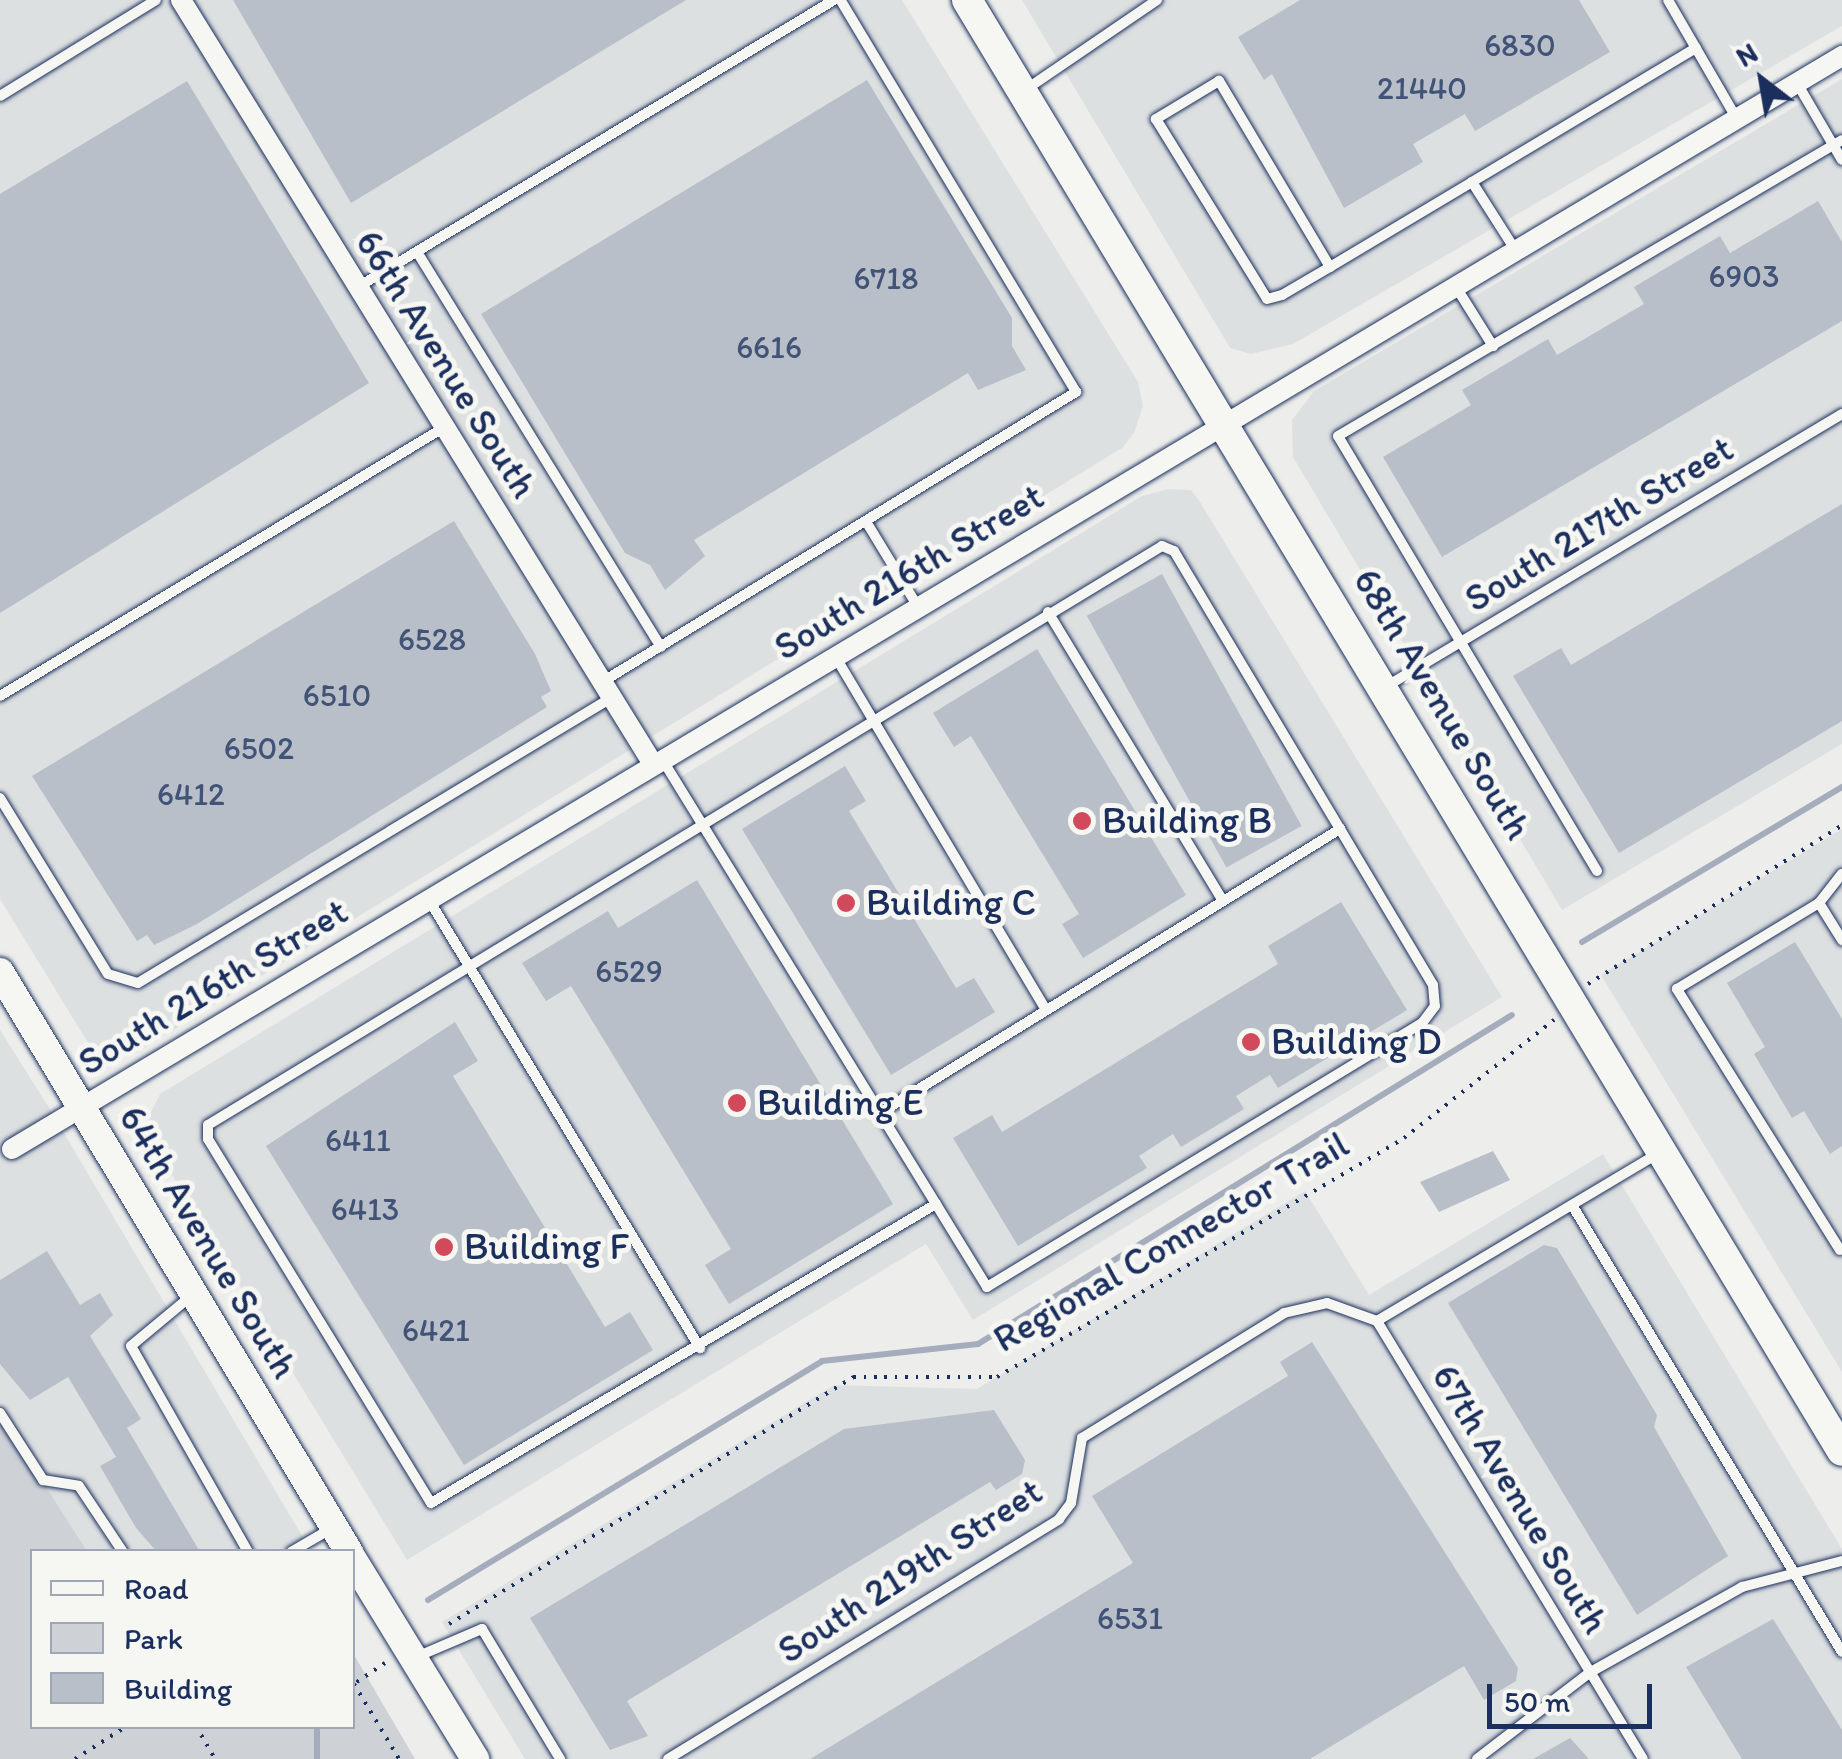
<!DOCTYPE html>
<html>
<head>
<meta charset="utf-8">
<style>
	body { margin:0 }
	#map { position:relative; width:1842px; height:1759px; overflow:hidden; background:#edeeec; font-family:Itim,sans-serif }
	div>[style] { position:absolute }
	.built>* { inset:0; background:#dde0e1 }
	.green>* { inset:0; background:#ced2d7 }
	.stream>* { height:6px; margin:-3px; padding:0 3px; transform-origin:3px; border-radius:3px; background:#a5acbc }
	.building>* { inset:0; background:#b9bfc8; transform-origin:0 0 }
	.path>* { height:4px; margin-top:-2px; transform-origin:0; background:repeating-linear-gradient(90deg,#1b2f5e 0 2.5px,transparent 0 10.5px) }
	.roads { filter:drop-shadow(0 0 2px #1b2f5e) drop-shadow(0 0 2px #1b2f5e) }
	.lane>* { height:10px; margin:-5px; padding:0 5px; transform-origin:5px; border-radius:5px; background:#f6f6f2 }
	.street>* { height:20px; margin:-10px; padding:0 10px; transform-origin:10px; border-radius:10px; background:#f6f6f2 }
	.secondary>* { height:28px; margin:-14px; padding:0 14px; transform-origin:14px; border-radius:14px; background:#f6f6f2 }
	.primary>* { height:30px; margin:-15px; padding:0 15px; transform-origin:15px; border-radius:15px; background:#f6f6f2 }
	.dots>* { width:28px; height:28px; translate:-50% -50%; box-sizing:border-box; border:5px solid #f6f6f2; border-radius:50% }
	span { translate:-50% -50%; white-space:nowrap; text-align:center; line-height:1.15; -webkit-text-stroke:10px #f6f6f2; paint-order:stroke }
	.number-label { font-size:32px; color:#425378 }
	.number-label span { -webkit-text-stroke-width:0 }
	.street-label { font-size:38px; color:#1b2f5e }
	.poi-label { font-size:38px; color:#1b2f5e }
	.left { translate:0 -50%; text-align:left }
	.legend { position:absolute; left:30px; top:1549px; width:325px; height:180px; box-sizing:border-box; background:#f6f6f2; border:2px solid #9ea6b7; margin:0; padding:12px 18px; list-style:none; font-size:30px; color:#1b2f5e }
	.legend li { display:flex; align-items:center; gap:20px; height:50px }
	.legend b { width:50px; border:2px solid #9ea6b7 }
	.north { position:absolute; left:1712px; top:30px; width:100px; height:100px; -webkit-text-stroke:8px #f6f6f2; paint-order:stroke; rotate:329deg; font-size:28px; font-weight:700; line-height:40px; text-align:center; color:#1b2f5e }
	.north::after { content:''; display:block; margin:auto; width:35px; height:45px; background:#1b2f5e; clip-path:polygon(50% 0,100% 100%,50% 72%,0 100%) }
	.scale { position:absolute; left:1487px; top:1684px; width:165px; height:45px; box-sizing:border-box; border:5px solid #1b2f5e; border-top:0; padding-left:12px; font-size:30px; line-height:35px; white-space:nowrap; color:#1b2f5e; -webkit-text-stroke:8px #f6f6f2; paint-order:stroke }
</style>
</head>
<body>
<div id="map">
	<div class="built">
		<div style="clip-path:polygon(0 0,902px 0,1138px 382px,1143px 406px,1134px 433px,1122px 448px,131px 1056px,104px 1053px,90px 1046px,0 899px)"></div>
		<div style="clip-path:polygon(1022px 0,1842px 0,1842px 26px,1293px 344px,1251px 354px,1230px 348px)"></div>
		<div style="clip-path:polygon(1842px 79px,1842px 744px,1562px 910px,1293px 457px,1292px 420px,1314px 391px)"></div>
		<div style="clip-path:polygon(1168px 489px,1191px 490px,1200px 502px,1502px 997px,973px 1320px,926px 1244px,407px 1560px,152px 1142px,148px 1118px,160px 1094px,1142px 496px)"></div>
		<div style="clip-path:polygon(1842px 829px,1842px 1372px,1601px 975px)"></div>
		<div style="clip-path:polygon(0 1030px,48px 1106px,311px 1551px,87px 1551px,0 1414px)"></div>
		<div style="clip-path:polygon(1603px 1154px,1842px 1549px,1842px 1759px,525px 1759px,442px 1622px,834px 1385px,977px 1389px,1305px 1191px,1369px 1295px)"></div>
	</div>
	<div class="green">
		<div style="clip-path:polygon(0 1414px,87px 1551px,32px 1552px,32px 1726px,352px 1726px,353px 1653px,415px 1759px,0 1759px)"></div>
	</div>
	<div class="stream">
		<div style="left:1582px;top:942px;width:303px;rotate:-30.8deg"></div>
		<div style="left:428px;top:1600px;width:461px;rotate:-31.2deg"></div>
		<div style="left:822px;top:1361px;width:157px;rotate:-6.2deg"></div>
		<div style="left:978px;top:1344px;width:627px;rotate:-31.64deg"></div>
		<div style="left:317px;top:1726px;width:33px;rotate:90deg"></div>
	</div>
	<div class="building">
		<div style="clip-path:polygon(233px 0,686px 0,351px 203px)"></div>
		<div style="clip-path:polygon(1300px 0,1579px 0,1610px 52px,1475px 131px,1465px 114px,1413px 144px,1423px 162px,1344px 208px,1272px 74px,1264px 80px,1238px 37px)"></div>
		<div style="clip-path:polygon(867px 80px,1012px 318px,1012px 346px,1026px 370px,978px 390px,968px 373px,694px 540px,705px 556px,665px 590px,650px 565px,625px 553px,481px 314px)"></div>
		<div style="clip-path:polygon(187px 81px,369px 383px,0 613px,0 194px)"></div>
		<div style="clip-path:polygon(1818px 201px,1842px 242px,1842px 321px,1442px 557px,1383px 457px,1471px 405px,1462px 390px,1548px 339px,1557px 355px,1644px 304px,1634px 287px,1720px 236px,1730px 253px)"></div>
		<div style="clip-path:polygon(1842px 504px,1842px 721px,1619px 853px,1513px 676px,1561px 648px,1571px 665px)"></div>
		<div style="clip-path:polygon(454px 521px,535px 654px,551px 691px,541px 697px,547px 707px,197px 924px,154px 945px,147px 935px,137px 941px,32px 776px)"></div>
		<div style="left:1162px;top:574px;width:288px;height:86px;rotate:61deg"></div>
		<div style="clip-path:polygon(1037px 649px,1186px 895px,1083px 958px,1062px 924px,1079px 914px,971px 736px,954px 747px,933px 713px)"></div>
		<div style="clip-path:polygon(845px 766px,866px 801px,849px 811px,956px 988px,974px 978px,995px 1012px,891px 1075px,742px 829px)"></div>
		<div style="clip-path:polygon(697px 880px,893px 1204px,729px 1304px,705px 1265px,731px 1249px,571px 986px,546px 1001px,522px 963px,608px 911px,618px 928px)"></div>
		<div style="clip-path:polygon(1341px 902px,1407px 1010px,1278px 1088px,1270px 1075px,1236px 1096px,1244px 1109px,1181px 1147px,1173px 1134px,1139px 1156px,1147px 1168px,1018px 1246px,953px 1138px,992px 1115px,1002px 1132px,1278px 964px,1268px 946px)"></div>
		<div style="clip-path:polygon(1795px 942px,1842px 1019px,1842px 1146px,1830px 1154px,1804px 1111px,1792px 1118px,1754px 1054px,1765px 1047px,1727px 983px)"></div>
		<div style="clip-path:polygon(455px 1022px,478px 1061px,453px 1076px,605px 1327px,630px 1312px,653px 1350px,464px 1465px,266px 1146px)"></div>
		<div style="clip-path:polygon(1493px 1151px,1510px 1180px,1439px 1212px,1420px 1182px)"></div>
		<div style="clip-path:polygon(1544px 1245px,1557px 1248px,1657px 1415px,1654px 1427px,1728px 1556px,1637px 1615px,1448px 1303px)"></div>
		<div style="clip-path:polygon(47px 1251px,80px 1305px,100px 1293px,113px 1315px,90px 1336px,141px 1419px,127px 1428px,200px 1552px,157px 1552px,136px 1528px,100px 1466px,116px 1457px,68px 1377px,30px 1400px,0 1364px,0 1280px)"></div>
		<div style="clip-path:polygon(1312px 1342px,1518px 1668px,1516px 1681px,1484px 1700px,1464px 1666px,1310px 1759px,810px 1759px,1133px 1563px,1092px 1496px,1288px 1376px,1280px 1362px)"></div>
		<div style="clip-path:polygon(994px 1410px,1025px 1460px,1022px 1474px,996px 1490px,990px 1482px,627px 1701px,648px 1736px,610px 1750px,530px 1618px,844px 1429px)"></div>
		<div style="clip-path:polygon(1773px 1619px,1842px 1730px,1842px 1759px,1742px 1759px,1686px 1667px)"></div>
		<div style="clip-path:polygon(1570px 1738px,1589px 1759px,1533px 1759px)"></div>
	</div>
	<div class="path">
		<div style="left:1588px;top:984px;width:300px;rotate:-32deg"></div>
		<div style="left:449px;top:1624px;width:474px;rotate:-31.4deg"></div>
		<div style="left:853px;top:1377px;width:144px"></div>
		<div style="left:997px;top:1377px;width:472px;rotate:-30.4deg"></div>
		<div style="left:1404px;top:1138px;width:191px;rotate:-38.2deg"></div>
		<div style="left:385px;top:1663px;width:37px;rotate:146deg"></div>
		<div style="left:354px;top:1684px;width:87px;rotate:59deg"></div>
		<div style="left:196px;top:1726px;width:38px;rotate:60deg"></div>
		<div style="left:75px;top:1759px;width:62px;rotate:-32.4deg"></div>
	</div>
	<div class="roads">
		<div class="lane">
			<div style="left:1668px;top:0;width:138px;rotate:59.9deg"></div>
			<div style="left:1797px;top:83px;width:89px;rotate:59.7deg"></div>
			<div style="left:1025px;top:90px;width:160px;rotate:-34.3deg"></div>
			<div style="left:0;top:96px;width:183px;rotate:-31.6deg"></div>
			<div style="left:1472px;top:182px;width:82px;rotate:57.5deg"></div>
			<div style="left:417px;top:252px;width:464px;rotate:58.3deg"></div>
			<div style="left:1330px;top:267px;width:217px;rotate:-120.8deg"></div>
			<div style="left:1219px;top:81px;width:74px;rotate:148.9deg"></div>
			<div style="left:1156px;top:119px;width:211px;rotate:58.3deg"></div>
			<div style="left:1267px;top:299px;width:16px;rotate:-15deg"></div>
			<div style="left:1282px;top:295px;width:56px;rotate:-30.3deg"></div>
			<div style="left:1330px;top:267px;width:165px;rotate:-30.9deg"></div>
			<div style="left:1472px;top:182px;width:261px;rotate:-30.9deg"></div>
			<div style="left:358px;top:287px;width:556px;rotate:-31.09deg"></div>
			<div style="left:1456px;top:287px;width:70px;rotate:57.9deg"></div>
			<div style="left:867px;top:523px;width:98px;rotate:58.7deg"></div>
			<div style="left:1162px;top:546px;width:13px;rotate:23deg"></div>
			<div style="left:1174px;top:551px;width:505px;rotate:59.17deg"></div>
			<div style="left:1433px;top:985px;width:21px;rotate:85deg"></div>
			<div style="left:1435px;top:1006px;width:21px;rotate:127deg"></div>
			<div style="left:1422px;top:1023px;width:509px;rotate:148.75deg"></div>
			<div style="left:987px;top:1287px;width:97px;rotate:-121.6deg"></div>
			<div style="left:936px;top:1204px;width:587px;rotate:149.37deg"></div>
			<div style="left:431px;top:1503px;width:427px;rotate:-121.5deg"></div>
			<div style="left:208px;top:1139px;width:14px;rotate:-90deg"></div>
			<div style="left:208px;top:1125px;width:1116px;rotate:-31.25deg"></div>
			<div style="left:1048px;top:612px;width:338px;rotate:58.8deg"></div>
			<div style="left:835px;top:656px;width:412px;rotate:59.2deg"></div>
			<div style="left:602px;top:682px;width:556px;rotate:-31.46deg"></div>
			<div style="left:1076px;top:392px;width:458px;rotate:-121deg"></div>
			<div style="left:1387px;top:686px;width:530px;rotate:-30.87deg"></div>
			<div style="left:0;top:696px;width:518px;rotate:-31.17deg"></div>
			<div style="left:662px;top:759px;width:523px;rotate:58.38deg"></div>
			<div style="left:0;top:798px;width:206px;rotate:58.5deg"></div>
			<div style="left:108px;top:974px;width:31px;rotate:17deg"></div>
			<div style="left:138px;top:983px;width:552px;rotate:-31.07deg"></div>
			<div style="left:1597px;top:871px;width:506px;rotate:-120.77deg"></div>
			<div style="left:1338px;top:436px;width:584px;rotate:-30.43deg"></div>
			<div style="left:429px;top:900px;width:524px;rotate:58.83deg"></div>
			<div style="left:1819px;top:903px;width:44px;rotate:58.1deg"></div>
			<div style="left:880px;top:1113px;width:541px;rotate:-31.69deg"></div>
			<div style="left:1572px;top:1205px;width:522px;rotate:58.87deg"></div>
			<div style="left:1840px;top:1250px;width:308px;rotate:-122deg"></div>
			<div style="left:1677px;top:989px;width:166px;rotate:-31.2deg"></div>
			<div style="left:1819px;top:903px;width:37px;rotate:-52deg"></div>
			<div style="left:191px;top:1296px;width:78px;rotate:140.2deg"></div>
			<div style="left:131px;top:1346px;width:237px;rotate:60.4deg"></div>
			<div style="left:1377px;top:1321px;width:512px;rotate:58.73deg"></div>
			<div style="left:0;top:1413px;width:80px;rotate:57.3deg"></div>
			<div style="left:43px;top:1480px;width:36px;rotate:9deg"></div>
			<div style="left:79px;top:1486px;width:79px;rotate:56.3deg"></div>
			<div style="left:291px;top:1552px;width:50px;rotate:-30.2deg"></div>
			<div style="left:414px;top:1658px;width:74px;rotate:-23.1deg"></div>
			<div style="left:482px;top:1629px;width:152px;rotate:59deg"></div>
			<div style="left:668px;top:1759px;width:459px;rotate:-31.5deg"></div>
			<div style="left:1059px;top:1519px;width:20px;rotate:-53deg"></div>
			<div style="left:1071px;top:1503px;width:66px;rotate:-80.4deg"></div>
			<div style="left:1082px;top:1438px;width:238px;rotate:-31.7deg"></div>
			<div style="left:1284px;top:1313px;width:44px;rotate:-13.1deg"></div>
			<div style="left:1327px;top:1303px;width:53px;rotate:19.8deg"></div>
			<div style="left:1377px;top:1321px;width:328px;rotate:-30.8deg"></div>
			<div style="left:1477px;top:1759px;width:141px;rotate:-37.5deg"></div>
			<div style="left:1589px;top:1673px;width:176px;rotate:-29.3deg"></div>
			<div style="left:1742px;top:1587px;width:103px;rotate:-14.6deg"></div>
		</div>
		<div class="street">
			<div style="left:181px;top:0;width:898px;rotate:58.29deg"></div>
			<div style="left:12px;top:1149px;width:2132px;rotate:-30.85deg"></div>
		</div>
		<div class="secondary">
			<div style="left:0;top:972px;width:677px;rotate:58.96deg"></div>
			<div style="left:352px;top:1558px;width:236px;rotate:58.5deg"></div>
		</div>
		<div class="primary">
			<div style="left:967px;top:0;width:1694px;rotate:58.91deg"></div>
		</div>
	</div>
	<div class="dots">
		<div style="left:1082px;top:821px;background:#d1495b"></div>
		<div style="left:846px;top:903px;background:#d1495b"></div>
		<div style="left:1251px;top:1042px;background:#d1495b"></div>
		<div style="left:737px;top:1103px;background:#d1495b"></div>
		<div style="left:444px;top:1247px;background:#d1495b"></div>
	</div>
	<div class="number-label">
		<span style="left:1520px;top:45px">6830</span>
		<span style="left:1422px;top:88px">21440</span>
		<span style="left:1744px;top:276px">6903</span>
		<span style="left:886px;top:278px">6718</span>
		<span style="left:769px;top:347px">6616</span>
		<span style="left:432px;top:639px">6528</span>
		<span style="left:337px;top:695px">6510</span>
		<span style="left:259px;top:748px">6502</span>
		<span style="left:191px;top:794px">6412</span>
		<span style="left:629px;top:971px">6529</span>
		<span style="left:358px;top:1140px">6411</span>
		<span style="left:365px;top:1209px">6413</span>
		<span style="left:436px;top:1330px">6421</span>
		<span style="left:1130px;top:1618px">6531</span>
	</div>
	<div class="street-label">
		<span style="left:446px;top:364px;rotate:58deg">66th Avenue South</span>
		<span style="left:1599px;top:524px;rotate:-31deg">South 217th Street</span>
		<span style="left:909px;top:572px;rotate:-31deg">South 216th Street</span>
		<span style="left:1442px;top:704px;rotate:59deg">68th Avenue South</span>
		<span style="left:213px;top:987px;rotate:-31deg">South 216th Street</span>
		<span style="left:208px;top:1242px;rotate:59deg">64th Avenue South</span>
		<span style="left:1171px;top:1242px;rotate:-30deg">Regional Connector Trail</span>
		<span style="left:1520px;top:1499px;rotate:59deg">67th Avenue South</span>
		<span style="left:910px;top:1571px;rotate:-33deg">South 219th Street</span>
	</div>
	<div class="poi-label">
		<span class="left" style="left:1102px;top:821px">Building B</span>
		<span class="left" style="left:866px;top:903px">Building C</span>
		<span class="left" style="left:1271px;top:1042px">Building D</span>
		<span class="left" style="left:757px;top:1103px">Building E</span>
		<span class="left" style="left:464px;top:1247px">Building F</span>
	</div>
	<ul class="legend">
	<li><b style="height:12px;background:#f6f6f2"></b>Road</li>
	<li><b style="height:28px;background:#ced2d7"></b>Park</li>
	<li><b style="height:28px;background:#b9bfc8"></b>Building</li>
	</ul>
	<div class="north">N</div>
	<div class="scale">50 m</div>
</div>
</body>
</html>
